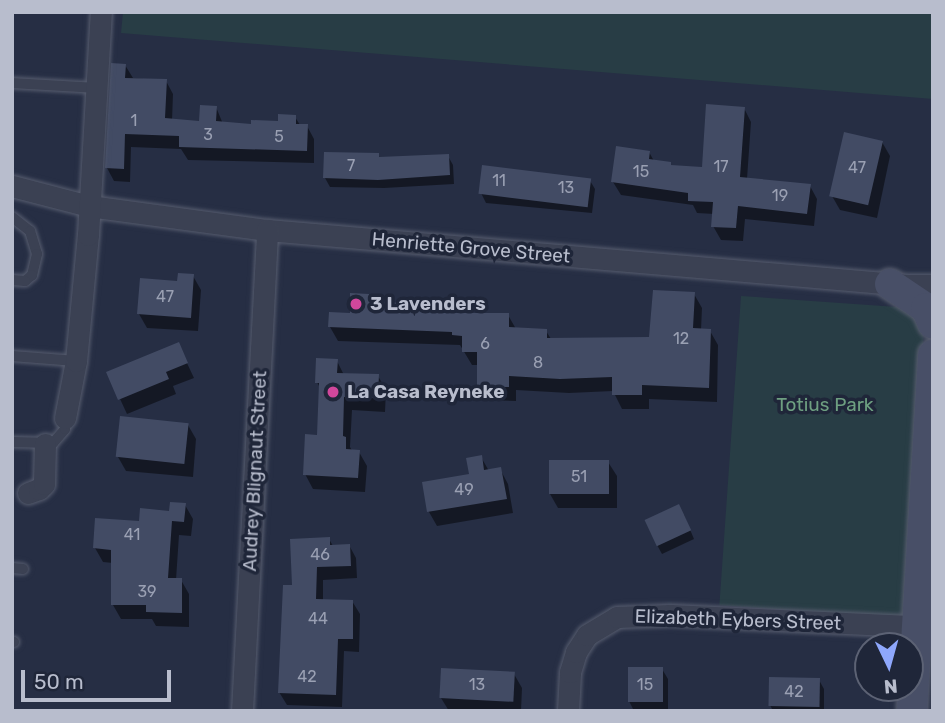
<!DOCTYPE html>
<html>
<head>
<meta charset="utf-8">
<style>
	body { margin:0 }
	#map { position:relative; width:945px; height:723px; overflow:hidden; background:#262e44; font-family:Rubik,sans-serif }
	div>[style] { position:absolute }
	.green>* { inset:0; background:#283d45; transform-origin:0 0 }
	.shadow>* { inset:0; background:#0007 }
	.building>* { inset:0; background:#424b64; transform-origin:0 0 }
	.roads { filter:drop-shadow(0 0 2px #565c6e) drop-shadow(0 0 2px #565c6e) }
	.lane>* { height:10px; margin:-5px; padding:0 5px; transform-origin:5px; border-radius:5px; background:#3b4153 }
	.street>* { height:21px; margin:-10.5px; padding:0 10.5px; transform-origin:10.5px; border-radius:10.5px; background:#3b4153 }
	.secondary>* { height:30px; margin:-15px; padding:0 15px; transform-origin:15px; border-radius:15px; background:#484f67 }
	.dots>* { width:19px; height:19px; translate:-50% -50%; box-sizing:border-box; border:4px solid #1f2639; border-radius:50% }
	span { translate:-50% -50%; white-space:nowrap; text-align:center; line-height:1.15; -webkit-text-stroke:7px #1f2639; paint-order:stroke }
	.number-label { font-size:16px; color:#9aa0b3 }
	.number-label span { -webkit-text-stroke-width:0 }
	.street-label { font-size:19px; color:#b8bdcd }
	.poi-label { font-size:19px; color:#b8bdcd; font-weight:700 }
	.left { translate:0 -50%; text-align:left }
	.park-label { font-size:19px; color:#6e9f81 }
	.frame { position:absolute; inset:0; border:14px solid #b8bdcd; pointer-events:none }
	.north { position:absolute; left:854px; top:632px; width:70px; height:70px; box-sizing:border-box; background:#1f2639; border:2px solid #5c6274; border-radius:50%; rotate:175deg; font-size:19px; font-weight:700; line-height:28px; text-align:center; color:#b8bdcd }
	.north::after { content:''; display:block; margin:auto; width:24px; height:32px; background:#8ea7fc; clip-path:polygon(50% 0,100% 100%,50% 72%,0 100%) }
	.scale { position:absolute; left:21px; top:670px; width:150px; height:32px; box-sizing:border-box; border:4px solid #b8bdcd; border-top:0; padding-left:9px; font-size:21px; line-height:24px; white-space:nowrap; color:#b8bdcd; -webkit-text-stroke:5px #1f2639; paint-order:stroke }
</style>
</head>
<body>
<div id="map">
	<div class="green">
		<div style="clip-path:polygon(123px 12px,933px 12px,933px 99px,121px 33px)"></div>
		<div style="left:741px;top:296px;width:185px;height:310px;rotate:4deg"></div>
	</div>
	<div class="shadow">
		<div style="clip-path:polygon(125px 65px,133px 78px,166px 81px,173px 94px,172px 121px,201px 123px,216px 107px,223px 124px,253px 126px,280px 123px,295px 117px,300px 125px,307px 126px,314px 139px,314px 163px,188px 160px,181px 149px,131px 147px,130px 182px,114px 181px,107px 168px)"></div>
		<div style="clip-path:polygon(744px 108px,751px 122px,747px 179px,810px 186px,817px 199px,814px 226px,745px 219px,743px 241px,721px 240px,713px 226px,714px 214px,697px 213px,693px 205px,621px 195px,613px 182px,649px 152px,654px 161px,672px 167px,704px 169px)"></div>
		<div style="clip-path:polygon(882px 142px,890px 156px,877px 218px,840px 210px,832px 196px)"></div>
		<div style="clip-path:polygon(378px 155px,380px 158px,448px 156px,453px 165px,454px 184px,384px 188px,330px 187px,325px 178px)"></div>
		<div style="clip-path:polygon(589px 179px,595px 189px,592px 213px,486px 203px,481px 193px)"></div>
		<div style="clip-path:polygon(193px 276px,201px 290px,198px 331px,147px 328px,139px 314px,179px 283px)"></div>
		<div style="clip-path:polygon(694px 294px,702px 308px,701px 330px,710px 331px,718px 345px,717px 402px,649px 399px,649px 409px,622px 409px,613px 391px,569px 393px,516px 390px,516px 401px,487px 400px,479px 386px,479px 365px,472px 365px,460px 345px,338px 341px,330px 327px,351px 314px,368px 296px,372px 304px,433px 305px,438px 314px,508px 315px,516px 329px,546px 331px,551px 339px,651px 339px)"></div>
		<div style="clip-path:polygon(178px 344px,194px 378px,173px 386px,176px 394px,127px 414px,108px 373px)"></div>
		<div style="clip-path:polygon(337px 361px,344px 375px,378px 376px,386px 390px,385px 412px,352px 410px,350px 447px,353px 452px,359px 452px,367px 466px,365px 492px,313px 489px,305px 474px,319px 437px,321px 390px,317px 382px)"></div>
		<div style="clip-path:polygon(188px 425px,196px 439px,193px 477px,126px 471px,118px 457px)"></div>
		<div style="clip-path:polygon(481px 457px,489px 471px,500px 469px,508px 484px,513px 513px,437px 526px,429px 512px,424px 484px,471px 475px)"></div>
		<div style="clip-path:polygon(608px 462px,617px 476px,617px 508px,558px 508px,550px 494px)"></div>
		<div style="clip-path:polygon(185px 505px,193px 519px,191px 536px,179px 535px,176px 580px,181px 580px,189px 594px,189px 627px,156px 626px,152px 619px,121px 619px,113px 605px,113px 563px,103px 562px,95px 548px,140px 523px)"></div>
		<div style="clip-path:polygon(684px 515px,694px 539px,662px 554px,657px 545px)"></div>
		<div style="clip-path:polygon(329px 539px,333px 546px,349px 545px,356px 558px,357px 578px,323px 580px,323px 601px,352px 601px,360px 614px,359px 652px,344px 651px,342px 707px,287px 705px,279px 692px,294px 587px)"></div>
		<div style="clip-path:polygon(662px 669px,668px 679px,668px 710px,634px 711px,629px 701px)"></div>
		<div style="clip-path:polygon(514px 674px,522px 688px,521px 711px,449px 711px,441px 698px)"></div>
		<div style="clip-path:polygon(819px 680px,824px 689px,824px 711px,773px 711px,770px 705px)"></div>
	</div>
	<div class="building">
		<div style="clip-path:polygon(111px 63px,126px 64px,125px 78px,167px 79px,165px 118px,199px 121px,200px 105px,217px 106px,216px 121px,251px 124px,251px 120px,278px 121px,278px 114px,296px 115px,296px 124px,308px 124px,307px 151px,179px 147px,179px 136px,125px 134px,124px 169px,105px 168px)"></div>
		<div style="clip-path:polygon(706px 104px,745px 107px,740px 177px,811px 184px,807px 214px,738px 206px,736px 228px,711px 227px,713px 202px,688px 201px,688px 193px,611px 182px,616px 146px,650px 151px,649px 159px,671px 162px,671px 165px,702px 167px)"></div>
		<div style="left:844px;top:132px;width:40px;height:66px;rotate:13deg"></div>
		<div style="clip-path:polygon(324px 152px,379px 153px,379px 157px,449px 154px,450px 175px,378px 180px,323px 178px)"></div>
		<div style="left:482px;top:165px;width:110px;height:29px;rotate:7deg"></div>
		<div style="clip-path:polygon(178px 273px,194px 274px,191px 318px,137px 314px,140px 278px,177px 281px)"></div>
		<div style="clip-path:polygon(653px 290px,695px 292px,693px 328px,711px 329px,709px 388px,642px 385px,642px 395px,612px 395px,612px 377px,560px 379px,509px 376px,509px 387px,477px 387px,477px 352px,462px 352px,462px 336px,452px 335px,452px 332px,328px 327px,329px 312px,350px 313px,350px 293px,369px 294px,369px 302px,434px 303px,434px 313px,509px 313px,509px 327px,547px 329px,547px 338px,649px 337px)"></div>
		<div style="clip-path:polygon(179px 342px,188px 363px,166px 372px,169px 379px,118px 400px,106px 372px)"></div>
		<div style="clip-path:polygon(316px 358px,338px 359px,337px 373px,379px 374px,378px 398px,344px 397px,343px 436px,346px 437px,346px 449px,360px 450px,358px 478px,303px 475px,305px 434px,317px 435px,319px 383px,315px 383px)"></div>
		<div style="left:120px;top:416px;width:69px;height:41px;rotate:6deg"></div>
		<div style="clip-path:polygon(482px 455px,484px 470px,501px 467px,507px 499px,427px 512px,422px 482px,469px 474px,466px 458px)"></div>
		<div style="left:549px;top:460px;width:60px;height:34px"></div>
		<div style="clip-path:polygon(170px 502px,186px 503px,184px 522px,172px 521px,168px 578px,182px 578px,182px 613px,146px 612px,146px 605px,111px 605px,111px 550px,93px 548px,95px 518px,139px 521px,140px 508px,169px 511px)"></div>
		<div style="left:679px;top:504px;width:29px;height:38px;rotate:65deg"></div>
		<div style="clip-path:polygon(330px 537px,330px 545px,350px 544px,351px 566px,317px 567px,316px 599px,353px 600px,353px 639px,338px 639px,336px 695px,278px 693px,283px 585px,292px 585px,290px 539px)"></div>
		<div style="left:663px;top:667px;width:35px;height:35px;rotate:90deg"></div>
		<div style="left:441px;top:668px;width:74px;height:30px;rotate:3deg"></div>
		<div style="left:769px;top:677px;width:51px;height:29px;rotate:1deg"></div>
	</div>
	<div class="roads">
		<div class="lane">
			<div style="left:12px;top:83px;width:85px;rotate:3.4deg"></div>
			<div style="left:12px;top:217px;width:23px;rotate:38deg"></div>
			<div style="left:30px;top:231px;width:24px;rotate:73deg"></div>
			<div style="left:37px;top:254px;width:22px;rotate:103deg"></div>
			<div style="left:32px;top:275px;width:9px;rotate:139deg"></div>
			<div style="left:25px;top:281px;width:13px;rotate:-176deg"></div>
			<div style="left:12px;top:356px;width:64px;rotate:4.5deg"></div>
			<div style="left:12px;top:442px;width:41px;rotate:1.4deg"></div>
			<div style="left:53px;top:443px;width:18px;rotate:-49deg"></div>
			<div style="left:65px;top:429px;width:11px;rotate:-90deg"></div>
			<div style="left:12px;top:568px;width:11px;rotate:5deg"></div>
			<div style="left:12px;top:642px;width:2px"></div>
		</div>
		<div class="street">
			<div style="left:12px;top:186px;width:80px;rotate:14.6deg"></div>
			<div style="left:89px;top:206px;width:180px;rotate:7.7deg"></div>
			<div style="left:267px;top:230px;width:642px;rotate:4.91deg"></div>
			<div style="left:907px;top:285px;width:26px"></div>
			<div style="left:65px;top:418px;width:58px;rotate:-79.1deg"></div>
			<div style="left:76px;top:361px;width:127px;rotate:-84.6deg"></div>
			<div style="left:88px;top:235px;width:223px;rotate:-86.7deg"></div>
			<div style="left:28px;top:493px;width:12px;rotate:-20deg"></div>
			<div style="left:39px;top:489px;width:7px;rotate:-45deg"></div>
			<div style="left:44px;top:484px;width:40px;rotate:-88.6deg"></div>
			<div style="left:242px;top:711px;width:482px;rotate:-87deg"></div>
			<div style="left:568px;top:711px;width:39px;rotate:-87deg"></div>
			<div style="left:570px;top:672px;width:21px;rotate:-73deg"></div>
			<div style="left:576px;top:652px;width:20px;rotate:-57deg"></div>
			<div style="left:587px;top:635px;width:35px;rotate:-31deg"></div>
			<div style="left:617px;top:617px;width:53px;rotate:-2.2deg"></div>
			<div style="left:670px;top:615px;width:263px;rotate:2.6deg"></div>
		</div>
		<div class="secondary">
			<div style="left:890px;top:284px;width:43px;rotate:33.7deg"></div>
			<div style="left:926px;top:308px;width:17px;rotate:66deg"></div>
			<div style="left:912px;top:711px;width:357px;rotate:-86.6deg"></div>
		</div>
	</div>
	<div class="dots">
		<div style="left:356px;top:304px;background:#d1479c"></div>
		<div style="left:333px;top:392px;background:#d1479c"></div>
	</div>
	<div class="number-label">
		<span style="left:134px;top:121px">1</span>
		<span style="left:208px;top:135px">3</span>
		<span style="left:279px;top:137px">5</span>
		<span style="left:351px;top:166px">7</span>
		<span style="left:721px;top:167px">17</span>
		<span style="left:857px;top:168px">47</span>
		<span style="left:641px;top:172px">15</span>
		<span style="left:499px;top:181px">11</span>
		<span style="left:566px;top:188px">13</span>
		<span style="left:780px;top:196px">19</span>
		<span style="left:165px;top:297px">47</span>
		<span style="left:681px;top:339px">12</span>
		<span style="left:485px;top:344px">6</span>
		<span style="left:538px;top:363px">8</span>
		<span style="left:579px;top:477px">51</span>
		<span style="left:464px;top:490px">49</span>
		<span style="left:132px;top:535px">41</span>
		<span style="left:320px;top:555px">46</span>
		<span style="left:147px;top:592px">39</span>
		<span style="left:318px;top:619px">44</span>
		<span style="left:307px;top:677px">42</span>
		<span style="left:477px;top:685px">13</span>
		<span style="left:645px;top:685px">15</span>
		<span style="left:794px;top:692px">42</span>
	</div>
	<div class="street-label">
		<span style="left:471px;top:248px;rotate:5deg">Henriette Grove Street</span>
		<span style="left:255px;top:471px;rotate:-87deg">Audrey Blignaut Street</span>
		<span style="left:738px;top:620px;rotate:2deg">Elizabeth Eybers Street</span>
	</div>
	<div class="poi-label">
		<span class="left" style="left:370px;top:304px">3 Lavenders</span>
		<span class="left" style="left:347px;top:392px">La Casa Reyneke</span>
	</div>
	<div class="park-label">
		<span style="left:825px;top:405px">Totius Park</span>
	</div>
	<div class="frame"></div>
	<div class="north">N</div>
	<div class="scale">50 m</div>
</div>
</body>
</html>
